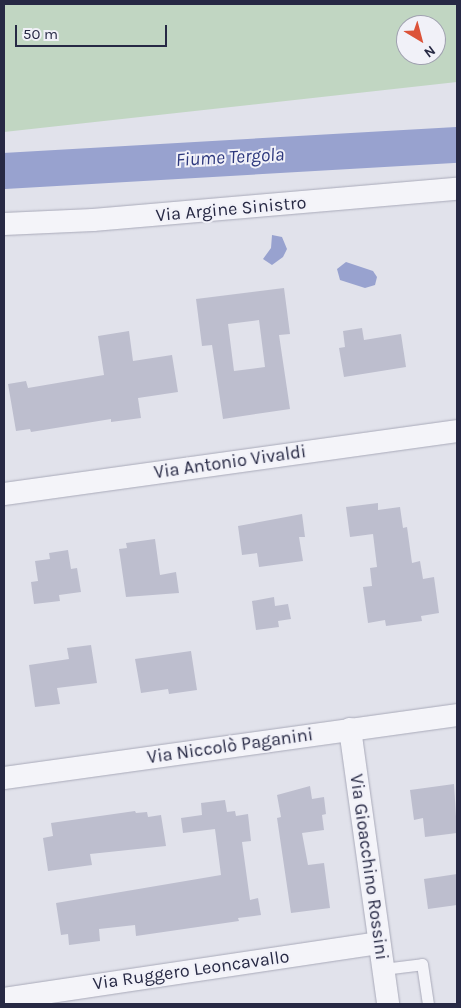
<!DOCTYPE html>
<html>
<head>
<meta charset="utf-8">
<style>
	body { margin:0 }
	#map { position:relative; width:461px; height:1008px; overflow:hidden; background:#e1e2eb; font-family:Karla,sans-serif }
	div>[style] { position:absolute }
	.green>* { inset:0; background:#c1d6c2 }
	.water>* { inset:0; background:#98a2cf }
	.river>* { height:36px; margin:-18px; padding:0 18px; transform-origin:18px; border-radius:18px; background:#98a2cf }
	.building>* { inset:0; background:#bdbece }
	.roads { filter:drop-shadow(0 0 1px #a9aab9) drop-shadow(0 0 1px #a9aab9) }
	.service>* { height:11px; margin:-5.5px; padding:0 5.5px; transform-origin:5.5px; border-radius:5.5px; background:#f4f4f9 }
	.minor>* { height:22px; margin:-11px; padding:0 11px; transform-origin:11px; border-radius:11px; background:#f4f4f9 }
	span { translate:-50% -50%; white-space:nowrap; text-align:center; line-height:1.15; -webkit-text-stroke:4px #f1f1f8; paint-order:stroke }
	.street-label { font-size:18px; color:#272944 }
	.water-label { font-size:19px; color:#2d387d; font-style:italic }
	.frame { position:absolute; inset:0; border:5px solid #272944; pointer-events:none }
	.north { position:absolute; left:396px; top:15px; width:50px; height:50px; box-sizing:border-box; background:#f1f1f8; border:1px solid #a0a1b0; border-radius:50%; rotate:143deg; font-size:14px; font-weight:700; line-height:20px; text-align:center; color:#272944 }
	.north::after { content:''; display:block; margin:auto; width:18px; height:22px; background:#dc5339; clip-path:polygon(50% 0,100% 100%,50% 72%,0 100%) }
	.scale { position:absolute; left:15px; top:25px; width:152px; height:22px; box-sizing:border-box; border:2px solid #272944; border-top:0; padding-left:6px; font-size:15px; line-height:18px; white-space:nowrap; color:#272944; -webkit-text-stroke:4px #f1f1f8; paint-order:stroke }
</style>
</head>
<body>
<div id="map">
	<div class="green">
		<div style="clip-path:polygon(evenodd,4px 4px,457px 4px,457px 82px,4px 132px,4px 4px,406px 25px,436px 25px,436px 55px,406px 55px,406px 25px)"></div>
	</div>
	<div class="water">
		<div style="clip-path:polygon(272px 235px,282px 237px,287px 249px,283px 257px,272px 265px,263px 259px,271px 248px)"></div>
		<div style="clip-path:polygon(346px 262px,373px 271px,377px 277px,375px 285px,365px 288px,340px 280px,337px 269px)"></div>
	</div>
	<div class="river">
		<div style="left:4px;top:171px;width:454px;rotate:-3.3deg"></div>
	</div>
	<div class="building">
		<div style="clip-path:polygon(evenodd,284px 288px,290px 334px,279px 335px,290px 409px,223px 419px,212px 345px,202px 346px,196px 299px,284px 288px,259px 320px,265px 367px,234px 371px,228px 324px,259px 320px)"></div>
		<div style="clip-path:polygon(362px 328px,364px 340px,401px 334px,406px 367px,344px 377px,339px 348px,345px 347px,343px 331px)"></div>
		<div style="clip-path:polygon(129px 331px,133px 361px,172px 355px,178px 392px,138px 398px,141px 418px,111px 422px,111px 419px,31px 432px,30px 429px,16px 431px,8px 384px,26px 381px,28px 388px,104px 375px,98px 336px)"></div>
		<div style="clip-path:polygon(378px 503px,378px 510px,400px 507px,403px 528px,407px 527px,412px 563px,420px 561px,423px 579px,434px 577px,439px 613px,421px 616px,422px 621px,386px 626px,385px 620px,368px 623px,363px 587px,372px 586px,370px 568px,377px 567px,373px 534px,350px 537px,346px 507px)"></div>
		<div style="clip-path:polygon(302px 514px,305px 537px,299px 537px,303px 561px,259px 567px,257px 553px,242px 555px,238px 526px)"></div>
		<div style="clip-path:polygon(155px 539px,160px 575px,176px 572px,179px 593px,126px 597px,119px 549px,127px 548px,126px 543px)"></div>
		<div style="clip-path:polygon(68px 550px,71px 569px,77px 568px,81px 592px,59px 595px,60px 601px,34px 604px,31px 582px,38px 581px,35px 561px,50px 559px,49px 553px)"></div>
		<div style="clip-path:polygon(274px 597px,275px 606px,288px 604px,291px 619px,278px 621px,279px 627px,256px 630px,252px 601px)"></div>
		<div style="clip-path:polygon(91px 645px,97px 683px,57px 688px,60px 704px,35px 707px,29px 665px,69px 659px,67px 648px)"></div>
		<div style="clip-path:polygon(191px 651px,197px 690px,169px 694px,168px 689px,141px 693px,135px 659px)"></div>
		<div style="clip-path:polygon(454px 784px,457px 833px,425px 837px,423px 818px,414px 820px,410px 790px)"></div>
		<div style="clip-path:polygon(310px 786px,312px 799px,324px 797px,326px 814px,322px 815px,324px 830px,302px 833px,308px 865px,324px 863px,330px 908px,291px 913px,277px 818px,281px 817px,277px 795px)"></div>
		<div style="clip-path:polygon(225px 800px,227px 812px,235px 811px,236px 816px,248px 814px,251px 841px,242px 842px,250px 900px,258px 898px,261px 915px,238px 918px,239px 921px,136px 936px,135px 925px,99px 929px,100px 941px,69px 945px,68px 934px,61px 935px,56px 903px,221px 875px,215px 829px,183px 833px,181px 818px,202px 815px,201px 803px)"></div>
		<div style="clip-path:polygon(135px 811px,136px 813px,147px 812px,148px 817px,161px 815px,166px 846px,90px 854px,92px 865px,48px 871px,43px 838px,53px 836px,51px 823px)"></div>
		<div style="clip-path:polygon(457px 874px,457px 905px,428px 909px,424px 879px)"></div>
	</div>
	<div class="roads">
		<div class="service">
			<div style="left:383px;top:969px;width:39px;rotate:-7deg"></div>
			<div style="left:422px;top:964px;width:40px;rotate:81.5deg"></div>
		</div>
		<div class="minor">
			<div style="left:4px;top:224px;width:89px;rotate:-2.6deg"></div>
			<div style="left:93px;top:220px;width:365px;rotate:-4.9deg"></div>
			<div style="left:4px;top:494px;width:457px;rotate:-7.9deg"></div>
			<div style="left:350px;top:729px;width:278px;rotate:82.1deg"></div>
			<div style="left:4px;top:778px;width:457px;rotate:-7.9deg"></div>
			<div style="left:4px;top:999px;width:379px;rotate:-8.5deg"></div>
		</div>
	</div>
	<div class="street-label">
		<span style="left:231px;top:209px;rotate:-5deg">Via Argine Sinistro</span>
		<span style="left:230px;top:462px;rotate:-8deg">Via Antonio Vivaldi</span>
		<span style="left:230px;top:746px;rotate:-8deg">Via Niccolò Paganini</span>
		<span style="left:369px;top:867px;rotate:82deg">Via Gioacchino Rossini</span>
		<span style="left:191px;top:970px;rotate:-8deg">Via Ruggero Leoncavallo</span>
	</div>
	<div class="water-label">
		<span style="left:230px;top:158px;rotate:-3deg">Fiume Tergola</span>
	</div>
	<div class="frame"></div>
	<div class="north">N</div>
	<div class="scale">50 m</div>
</div>
</body>
</html>
